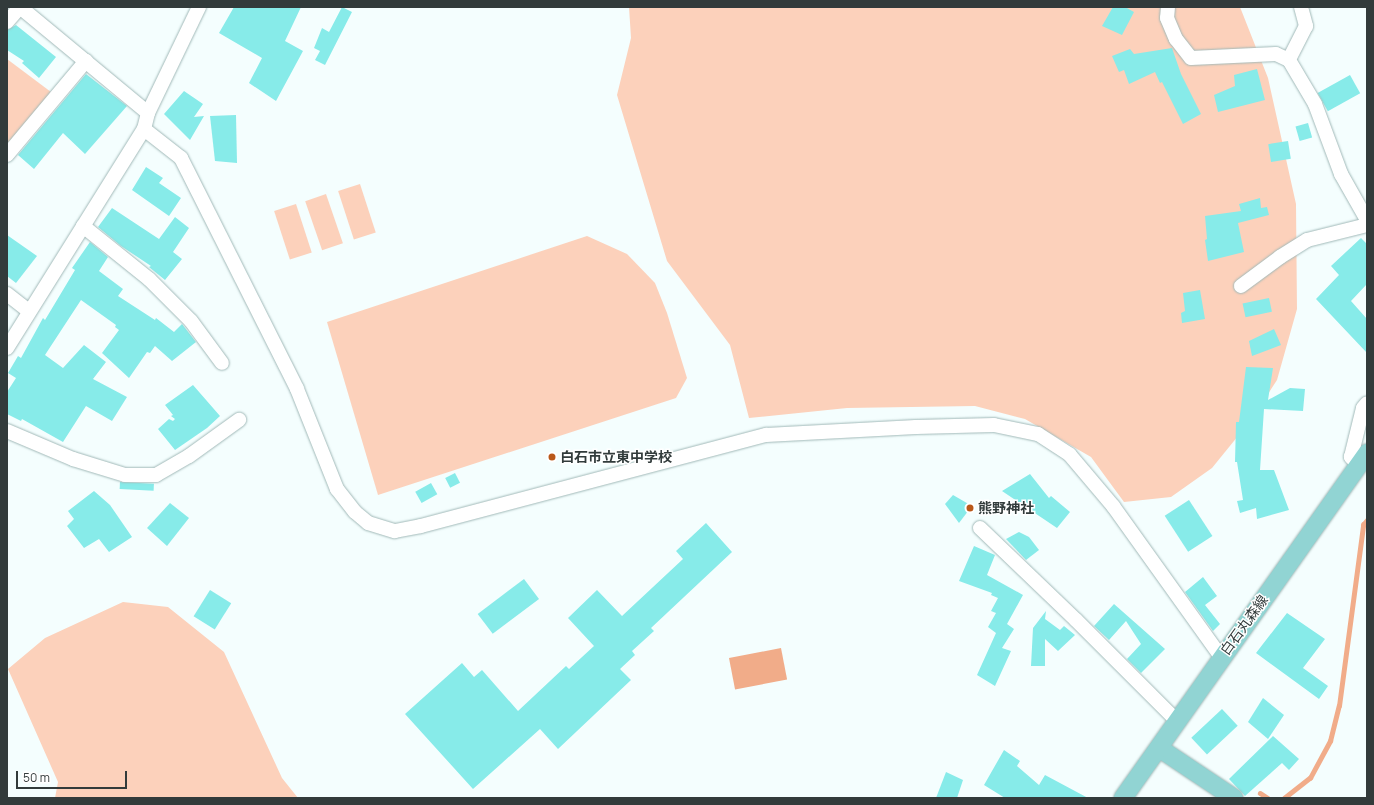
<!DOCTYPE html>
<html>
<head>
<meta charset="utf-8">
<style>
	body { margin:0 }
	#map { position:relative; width:1374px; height:805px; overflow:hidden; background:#f4fefe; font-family:Manrope,"Noto Sans JP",sans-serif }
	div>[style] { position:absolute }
	.green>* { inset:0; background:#fcd1bb; transform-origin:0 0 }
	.water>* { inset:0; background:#f1ac89; transform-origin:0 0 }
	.stream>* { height:4.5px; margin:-2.25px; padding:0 2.25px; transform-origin:2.25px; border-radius:2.25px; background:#f1ac89 }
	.building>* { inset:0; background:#87ebe9; transform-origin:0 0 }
	.roads { filter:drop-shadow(0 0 1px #a1b9b8) drop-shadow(0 0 1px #a1b9b8) }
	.minor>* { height:14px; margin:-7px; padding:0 7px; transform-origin:7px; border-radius:7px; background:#fff }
	.major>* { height:18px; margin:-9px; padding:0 9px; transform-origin:9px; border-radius:9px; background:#91d4d3 }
	.dots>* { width:11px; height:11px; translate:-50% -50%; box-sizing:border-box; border:2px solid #fff; border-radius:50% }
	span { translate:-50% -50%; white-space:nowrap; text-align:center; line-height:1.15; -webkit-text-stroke:3px #fff; paint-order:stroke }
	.poi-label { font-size:14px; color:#323b3b; font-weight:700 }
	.left { translate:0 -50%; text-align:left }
	.street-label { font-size:14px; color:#323b3b }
	.frame { position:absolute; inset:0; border:8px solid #323b3b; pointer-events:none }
	.scale { position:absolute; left:16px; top:771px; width:111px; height:18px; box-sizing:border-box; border:2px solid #323b3b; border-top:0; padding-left:5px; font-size:12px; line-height:14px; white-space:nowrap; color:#323b3b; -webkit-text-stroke:3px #fff; paint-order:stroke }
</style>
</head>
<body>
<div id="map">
	<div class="green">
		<div style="clip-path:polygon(629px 7px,1240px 7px,1268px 78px,1296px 204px,1297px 309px,1277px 380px,1251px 420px,1212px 468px,1171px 497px,1124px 502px,1091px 457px,1025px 419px,975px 406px,847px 408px,749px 418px,730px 345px,667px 261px,617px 95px,631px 38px)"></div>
		<div style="clip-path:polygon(7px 59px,51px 92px,7px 144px)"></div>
		<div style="left:360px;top:184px;width:51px;height:23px;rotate:72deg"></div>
		<div style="left:326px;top:194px;width:52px;height:22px;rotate:71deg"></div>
		<div style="left:296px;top:204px;width:51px;height:23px;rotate:72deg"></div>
		<div style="clip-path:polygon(587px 236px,627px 254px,655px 283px,667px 313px,687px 378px,676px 398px,378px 495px,327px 322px)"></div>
		<div style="clip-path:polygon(123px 602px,168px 607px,224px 652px,282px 778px,298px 798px,55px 798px,58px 782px,8px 669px,45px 638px)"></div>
	</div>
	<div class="water">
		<div style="left:781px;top:648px;width:32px;height:53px;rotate:79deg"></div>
	</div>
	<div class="stream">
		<div style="left:1260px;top:793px;width:9px;rotate:32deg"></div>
		<div style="left:1284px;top:798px;width:33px;rotate:-38deg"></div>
		<div style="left:1310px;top:778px;width:42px;rotate:-61.6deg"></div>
		<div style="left:1330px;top:741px;width:36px;rotate:-76deg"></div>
		<div style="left:1339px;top:706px;width:183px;rotate:-82.4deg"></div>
		<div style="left:1363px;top:525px;width:6px;rotate:-51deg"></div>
	</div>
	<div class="building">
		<div style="clip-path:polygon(234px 7px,301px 7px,285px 41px,303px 51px,276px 101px,249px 83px,262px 58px,219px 33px)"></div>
		<div style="clip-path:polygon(342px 7px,352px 12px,325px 65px,315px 60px,320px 51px,314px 48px,322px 28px,329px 32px)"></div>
		<div style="clip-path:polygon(1113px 7px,1125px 7px,1134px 12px,1122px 35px,1102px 26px)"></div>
		<div style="clip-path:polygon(16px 25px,56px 57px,39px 78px,22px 63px,24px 61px,7px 50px,7px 30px)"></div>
		<div style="clip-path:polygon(1172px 48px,1181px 74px,1201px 114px,1183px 124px,1162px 82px,1160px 83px,1155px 72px,1129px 84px,1124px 70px,1119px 72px,1112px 56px,1130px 49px,1134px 54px)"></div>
		<div style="clip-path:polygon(1257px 69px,1265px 100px,1218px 112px,1214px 95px,1235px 86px,1234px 75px)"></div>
		<div style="clip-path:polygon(86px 74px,127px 106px,85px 154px,63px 133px,34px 169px,18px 155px)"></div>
		<div style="left:1350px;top:75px;width:21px;height:37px;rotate:61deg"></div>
		<div style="clip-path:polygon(184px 91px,203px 104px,194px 117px,204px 116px,190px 140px,164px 114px)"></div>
		<div style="clip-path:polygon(236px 115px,237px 163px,215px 161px,210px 116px)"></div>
		<div style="left:1308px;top:123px;width:15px;height:13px;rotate:74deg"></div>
		<div style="left:1288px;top:141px;width:18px;height:20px;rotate:81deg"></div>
		<div style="clip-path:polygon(146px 167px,163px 178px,159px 183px,181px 198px,169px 216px,132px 190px)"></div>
		<div style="clip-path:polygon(1260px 198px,1261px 208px,1267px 207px,1269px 215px,1238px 223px,1244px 252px,1208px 261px,1205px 240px,1207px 239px,1205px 216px,1241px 211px,1239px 204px)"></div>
		<div style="clip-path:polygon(112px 208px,159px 239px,175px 217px,189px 228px,173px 252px,182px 259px,165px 280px,149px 267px,151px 266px,121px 246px,98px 227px)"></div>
		<div style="clip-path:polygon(7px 235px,37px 256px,16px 283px,7px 276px)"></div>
		<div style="clip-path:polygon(1361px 238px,1367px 244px,1367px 284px,1351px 301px,1367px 319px,1367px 353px,1316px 299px,1339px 275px,1331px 266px)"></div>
		<div style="clip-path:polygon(90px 242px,108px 257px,99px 271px,123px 289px,118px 296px,155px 320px,156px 318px,174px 332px,182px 324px,196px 342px,172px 361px,155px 346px,150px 353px,147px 352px,129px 378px,102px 353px,119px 330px,115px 327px,116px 325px,81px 300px,45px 355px,63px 368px,84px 345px,106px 362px,93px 379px,127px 397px,112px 421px,86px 406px,63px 442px,22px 419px,21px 421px,7px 414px,7px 392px,16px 378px,8px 373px,18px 356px,21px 358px,43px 318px,45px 320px,75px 270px,72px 268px)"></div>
		<div style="clip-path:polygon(1200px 290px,1205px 319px,1182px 323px,1181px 313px,1185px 311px,1183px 293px)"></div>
		<div style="left:1269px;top:298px;width:14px;height:27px;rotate:78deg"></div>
		<div style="clip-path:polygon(1274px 329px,1281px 345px,1252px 356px,1249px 341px)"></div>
		<div style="clip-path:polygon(1246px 367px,1273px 368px,1268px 400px,1290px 388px,1305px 389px,1303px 411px,1264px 409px,1260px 470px,1274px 470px,1289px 510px,1257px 519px,1256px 508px,1240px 513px,1237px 501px,1243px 500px,1237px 462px,1235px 462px,1236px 422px,1239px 422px)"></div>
		<div style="clip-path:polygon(193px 385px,220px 416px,207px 428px,175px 450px,158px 429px,169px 419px,173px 421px,175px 419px,171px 416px,173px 415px,165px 405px)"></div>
		<div style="left:455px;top:473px;width:11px;height:11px;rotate:63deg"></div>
		<div style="clip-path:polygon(1030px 474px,1049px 498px,1051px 496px,1070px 512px,1057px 528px,1002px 491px)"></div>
		<div style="left:120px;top:482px;width:34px;height:7px;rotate:3deg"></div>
		<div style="left:431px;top:483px;width:13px;height:18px;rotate:61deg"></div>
		<div style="clip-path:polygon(94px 491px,110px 505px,132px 537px,109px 552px,99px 539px,84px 548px,67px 526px,74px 519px,68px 511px)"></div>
		<div style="clip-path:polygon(953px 495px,972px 506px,959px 523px,945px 504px)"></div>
		<div style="left:1189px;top:500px;width:43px;height:29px;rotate:57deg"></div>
		<div style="clip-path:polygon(170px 503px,189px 518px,167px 546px,147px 528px)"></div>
		<div style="clip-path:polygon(706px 523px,732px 552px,651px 628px,654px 631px,632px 651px,635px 655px,620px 669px,631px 680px,558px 749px,540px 729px,473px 789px,405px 714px,462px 663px,474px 677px,482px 670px,518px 711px,566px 666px,569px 669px,594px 646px,568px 618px,597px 590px,622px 616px,683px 559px,676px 551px)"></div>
		<div style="clip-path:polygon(1019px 532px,1029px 537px,1039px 550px,1026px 560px,1006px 539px)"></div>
		<div style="clip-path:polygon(974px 546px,995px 555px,987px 575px,1023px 595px,1007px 624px,1014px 629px,1002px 648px,1011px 651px,995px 686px,977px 675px,996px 633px,988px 627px,996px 613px,991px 611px,998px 598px,991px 595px,992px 593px,959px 581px)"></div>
		<div style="clip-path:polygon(1203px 577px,1217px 596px,1205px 605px,1220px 624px,1213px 631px,1185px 592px)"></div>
		<div style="left:524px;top:579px;width:25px;height:58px;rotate:53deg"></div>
		<div style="left:210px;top:590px;width:25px;height:31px;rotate:32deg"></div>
		<div style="clip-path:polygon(1114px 604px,1165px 649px,1141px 673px,1127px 659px,1141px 644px,1126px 621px,1109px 640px,1094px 626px)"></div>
		<div style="clip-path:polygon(1046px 611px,1045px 619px,1060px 630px,1064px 626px,1075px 635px,1058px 651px,1045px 639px,1045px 666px,1031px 666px,1033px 628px)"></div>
		<div style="clip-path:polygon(1287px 613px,1325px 639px,1303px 668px,1328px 686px,1319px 699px,1256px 653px)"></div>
		<div style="clip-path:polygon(1263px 698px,1284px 715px,1268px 739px,1248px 722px)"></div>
		<div style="left:1222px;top:709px;width:23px;height:42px;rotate:47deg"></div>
		<div style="clip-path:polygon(1273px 736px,1299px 759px,1289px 770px,1282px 763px,1245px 796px,1229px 779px)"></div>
		<div style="clip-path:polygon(1004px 750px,1020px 761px,1017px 766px,1039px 785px,1045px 775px,1088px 798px,1005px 798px,984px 785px)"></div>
		<div style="clip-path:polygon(946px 772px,963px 780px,957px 798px,936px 798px)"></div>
	</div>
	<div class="roads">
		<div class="minor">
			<div style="left:20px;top:7px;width:166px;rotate:39.6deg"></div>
			<div style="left:1168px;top:7px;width:11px;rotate:95deg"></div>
			<div style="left:1167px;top:18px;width:23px;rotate:67deg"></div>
			<div style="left:1176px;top:39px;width:24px;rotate:52deg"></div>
			<div style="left:1191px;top:58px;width:85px;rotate:-2.7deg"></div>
			<div style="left:1276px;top:54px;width:14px;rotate:25deg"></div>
			<div style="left:1301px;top:7px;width:20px;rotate:75deg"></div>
			<div style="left:1306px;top:26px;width:38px;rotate:117deg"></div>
			<div style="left:1289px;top:60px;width:51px;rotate:59.4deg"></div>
			<div style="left:1315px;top:104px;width:75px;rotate:69.6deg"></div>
			<div style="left:1341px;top:174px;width:53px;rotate:60.5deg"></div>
			<div style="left:7px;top:22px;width:20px;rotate:-49deg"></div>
			<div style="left:144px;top:129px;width:47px;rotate:38.1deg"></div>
			<div style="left:181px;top:158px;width:258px;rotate:63.3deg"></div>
			<div style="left:297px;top:389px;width:108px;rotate:68.2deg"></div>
			<div style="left:337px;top:489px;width:29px;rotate:52deg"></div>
			<div style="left:355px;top:512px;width:17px;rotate:40deg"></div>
			<div style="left:368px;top:523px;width:28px;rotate:17deg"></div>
			<div style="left:395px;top:531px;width:26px;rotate:-11deg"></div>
			<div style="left:421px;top:526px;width:357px;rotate:-14.8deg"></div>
			<div style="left:766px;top:435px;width:150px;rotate:-3.1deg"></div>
			<div style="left:916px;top:427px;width:78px;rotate:-1.5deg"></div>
			<div style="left:994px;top:425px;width:45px;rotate:11.6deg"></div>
			<div style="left:1038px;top:434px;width:38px;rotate:33deg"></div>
			<div style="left:1070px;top:455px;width:67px;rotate:49.9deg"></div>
			<div style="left:1113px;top:506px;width:186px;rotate:54.4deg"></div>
			<div style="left:7px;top:155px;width:123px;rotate:-50deg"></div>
			<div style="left:83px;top:226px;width:85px;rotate:38.8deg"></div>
			<div style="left:149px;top:279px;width:59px;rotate:45deg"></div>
			<div style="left:191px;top:321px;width:52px;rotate:53.6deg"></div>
			<div style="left:1241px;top:286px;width:49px;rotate:-36.6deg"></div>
			<div style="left:1280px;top:257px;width:32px;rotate:-32deg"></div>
			<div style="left:1307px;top:240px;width:62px;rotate:-14deg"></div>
			<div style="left:7px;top:294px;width:28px;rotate:38deg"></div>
			<div style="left:7px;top:348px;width:258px;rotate:-58deg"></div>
			<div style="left:144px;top:129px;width:16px;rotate:-76deg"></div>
			<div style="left:148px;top:113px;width:118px;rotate:-64.3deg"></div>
			<div style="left:7px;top:431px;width:72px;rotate:23deg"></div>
			<div style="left:73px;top:459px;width:54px;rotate:17.1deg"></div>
			<div style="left:125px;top:475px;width:31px"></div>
			<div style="left:156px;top:475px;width:38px;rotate:-30deg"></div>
			<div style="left:189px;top:456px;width:62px;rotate:-35.8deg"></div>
			<div style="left:1358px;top:465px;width:11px;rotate:-131deg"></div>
			<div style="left:1351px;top:457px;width:50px;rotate:-76.2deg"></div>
			<div style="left:1363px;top:408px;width:6px;rotate:-51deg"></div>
			<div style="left:980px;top:528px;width:133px;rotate:43.8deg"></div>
			<div style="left:1076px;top:620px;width:143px;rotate:45deg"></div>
		</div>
		<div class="major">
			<div style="left:1159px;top:748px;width:90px;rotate:33.7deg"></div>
			<div style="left:1123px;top:798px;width:423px;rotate:-54.7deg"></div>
		</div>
	</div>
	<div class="dots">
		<div style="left:552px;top:457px;background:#b95819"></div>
		<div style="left:970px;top:508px;background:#b95819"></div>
	</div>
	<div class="poi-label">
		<span class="left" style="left:560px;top:457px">白石市立東中学校</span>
		<span class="left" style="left:978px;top:508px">熊野神社</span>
	</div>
	<div class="street-label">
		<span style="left:1244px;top:625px;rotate:-54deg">白石丸森線</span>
	</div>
	<div class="frame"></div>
	<div class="scale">50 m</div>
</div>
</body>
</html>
